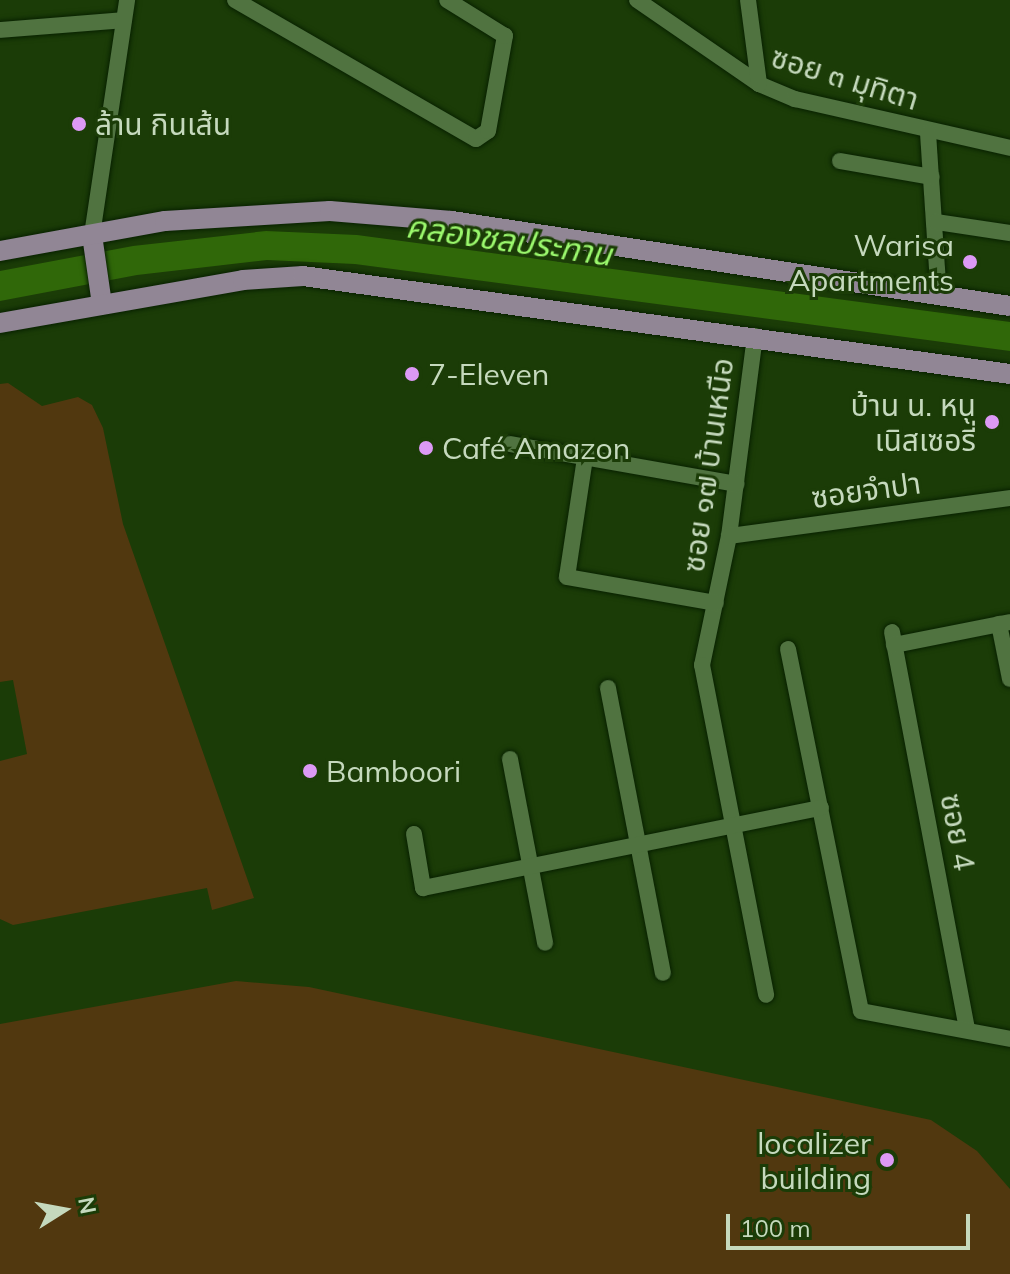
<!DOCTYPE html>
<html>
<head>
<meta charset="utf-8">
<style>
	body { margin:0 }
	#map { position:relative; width:1010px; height:1274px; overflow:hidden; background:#1b3c07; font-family:Mulish,"Noto Sans Thai",sans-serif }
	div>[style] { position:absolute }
	.green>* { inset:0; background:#51380f }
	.water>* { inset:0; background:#306809 }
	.roads { filter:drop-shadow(0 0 2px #082100) drop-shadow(0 0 2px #082100) }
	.minor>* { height:16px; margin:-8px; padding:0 8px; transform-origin:8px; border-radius:8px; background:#507340 }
	.major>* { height:20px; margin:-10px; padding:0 10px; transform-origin:10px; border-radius:10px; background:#918695 }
	.dots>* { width:22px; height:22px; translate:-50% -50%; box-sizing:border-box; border:4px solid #1b3c07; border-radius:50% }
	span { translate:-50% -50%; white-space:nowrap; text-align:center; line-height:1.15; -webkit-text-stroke:6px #1b3c07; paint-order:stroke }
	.street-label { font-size:30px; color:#c5d9bd }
	.poi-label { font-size:30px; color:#c5d9bd }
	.left { translate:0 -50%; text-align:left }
	.right { translate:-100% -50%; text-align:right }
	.water-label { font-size:32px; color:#9bf86d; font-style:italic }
	.north { position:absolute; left:24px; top:1170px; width:80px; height:80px; -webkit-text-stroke:6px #1b3c07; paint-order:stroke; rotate:79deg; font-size:22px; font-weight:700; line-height:32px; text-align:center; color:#c5d9bd }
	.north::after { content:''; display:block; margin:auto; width:28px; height:36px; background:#c5d9bd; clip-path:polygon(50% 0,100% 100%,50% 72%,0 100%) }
	.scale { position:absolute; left:726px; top:1214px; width:244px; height:36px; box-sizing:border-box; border:4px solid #c5d9bd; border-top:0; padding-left:10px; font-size:24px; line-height:28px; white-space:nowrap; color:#c5d9bd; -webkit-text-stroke:6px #1b3c07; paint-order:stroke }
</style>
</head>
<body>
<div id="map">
	<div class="green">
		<div style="clip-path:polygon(8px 383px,42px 406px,78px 397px,92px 405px,103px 428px,123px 524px,254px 898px,212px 910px,207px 888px,13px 925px,0 919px,0 761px,27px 754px,13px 680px,0 682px,0 384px)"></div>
		<div style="clip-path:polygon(236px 981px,309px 987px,931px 1120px,977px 1151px,1010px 1189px,1010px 1274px,0 1274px,0 1024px)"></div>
	</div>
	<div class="water">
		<div style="clip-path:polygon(266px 231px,357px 235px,1010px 322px,1010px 351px,355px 264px,267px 260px,137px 275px,0 301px,0 271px,133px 246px)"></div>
	</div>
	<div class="roads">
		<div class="minor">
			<div style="left:235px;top:0;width:278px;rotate:30deg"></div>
			<div style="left:476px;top:139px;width:14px;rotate:-34deg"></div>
			<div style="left:488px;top:131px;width:97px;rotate:-79.9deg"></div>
			<div style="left:505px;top:36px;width:68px;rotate:-148.2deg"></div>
			<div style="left:637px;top:0;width:148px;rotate:34.5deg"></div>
			<div style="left:759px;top:84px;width:39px;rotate:23deg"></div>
			<div style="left:795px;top:99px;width:221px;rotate:12.8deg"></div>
			<div style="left:748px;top:0;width:85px;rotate:82.5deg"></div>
			<div style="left:0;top:30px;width:124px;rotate:-4.6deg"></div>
			<div style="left:928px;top:133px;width:164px;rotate:86.2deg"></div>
			<div style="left:840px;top:161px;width:93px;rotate:9.9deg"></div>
			<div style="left:937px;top:222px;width:74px;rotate:8.6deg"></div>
			<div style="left:92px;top:235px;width:238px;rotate:-81.5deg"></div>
			<div style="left:755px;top:336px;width:202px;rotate:97.4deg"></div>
			<div style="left:729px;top:536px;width:132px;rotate:101.8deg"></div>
			<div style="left:702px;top:665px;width:336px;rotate:79deg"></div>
			<div style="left:510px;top:444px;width:230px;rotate:10deg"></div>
			<div style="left:585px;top:458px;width:120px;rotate:98.6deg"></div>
			<div style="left:567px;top:577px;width:151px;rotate:9.9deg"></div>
			<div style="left:729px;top:536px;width:284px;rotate:-7.7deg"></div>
			<div style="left:999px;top:624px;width:56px;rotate:78.7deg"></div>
			<div style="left:892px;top:632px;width:404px;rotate:79.3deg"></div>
			<div style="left:894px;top:645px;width:118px;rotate:-11.2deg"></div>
			<div style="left:788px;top:649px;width:369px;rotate:78.6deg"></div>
			<div style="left:861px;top:1011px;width:152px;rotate:10.6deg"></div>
			<div style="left:608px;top:688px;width:290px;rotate:79.1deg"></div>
			<div style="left:510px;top:759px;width:187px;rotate:79.2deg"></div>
			<div style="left:414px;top:834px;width:55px;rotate:80.5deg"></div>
			<div style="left:423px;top:888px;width:406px;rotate:-11.4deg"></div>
		</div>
		<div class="major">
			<div style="left:92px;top:235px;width:70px;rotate:81.8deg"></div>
			<div style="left:0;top:251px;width:168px;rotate:-10.3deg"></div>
			<div style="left:165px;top:221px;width:165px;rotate:-3.5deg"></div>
			<div style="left:330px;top:211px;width:122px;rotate:4.7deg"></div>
			<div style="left:452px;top:221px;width:564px;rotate:8.66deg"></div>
			<div style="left:0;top:323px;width:247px;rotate:-10deg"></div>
			<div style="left:243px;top:280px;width:60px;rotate:-3.8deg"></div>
			<div style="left:303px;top:276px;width:714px;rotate:7.89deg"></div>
		</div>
	</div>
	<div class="dots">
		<div style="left:79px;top:124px;background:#dc99f5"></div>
		<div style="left:970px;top:262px;background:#dc99f5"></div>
		<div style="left:412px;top:374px;background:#dc99f5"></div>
		<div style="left:992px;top:422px;background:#dc99f5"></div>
		<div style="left:426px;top:448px;background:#dc99f5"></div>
		<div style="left:310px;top:771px;background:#dc99f5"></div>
		<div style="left:887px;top:1160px;background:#dc99f5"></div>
	</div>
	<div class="street-label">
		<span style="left:845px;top:78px;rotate:17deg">ซอย ๓ มุทิตา</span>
		<span style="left:708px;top:465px;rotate:-82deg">ซอย ๑๗ บ้านเหนือ</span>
		<span style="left:866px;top:490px;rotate:-8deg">ซอยจำปา</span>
		<span style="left:958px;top:832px;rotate:79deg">ซอย 4</span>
	</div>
	<div class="poi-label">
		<span class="left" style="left:95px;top:124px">ล้าน กินเส้น</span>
		<span class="right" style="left:954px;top:262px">Warisa<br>Apartments</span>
		<span class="left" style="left:428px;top:374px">7-Eleven</span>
		<span class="right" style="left:976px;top:422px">บ้าน น. หนู<br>เนิสเซอรี่</span>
		<span class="left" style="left:442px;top:448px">Café Amazon</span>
		<span class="left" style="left:326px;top:771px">Bamboori</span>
		<span class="right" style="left:871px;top:1160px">localizer<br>building</span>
	</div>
	<div class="water-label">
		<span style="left:509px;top:240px;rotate:8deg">คลองชลประทาน</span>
	</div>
	<div class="north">N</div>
	<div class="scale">100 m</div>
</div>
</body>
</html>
